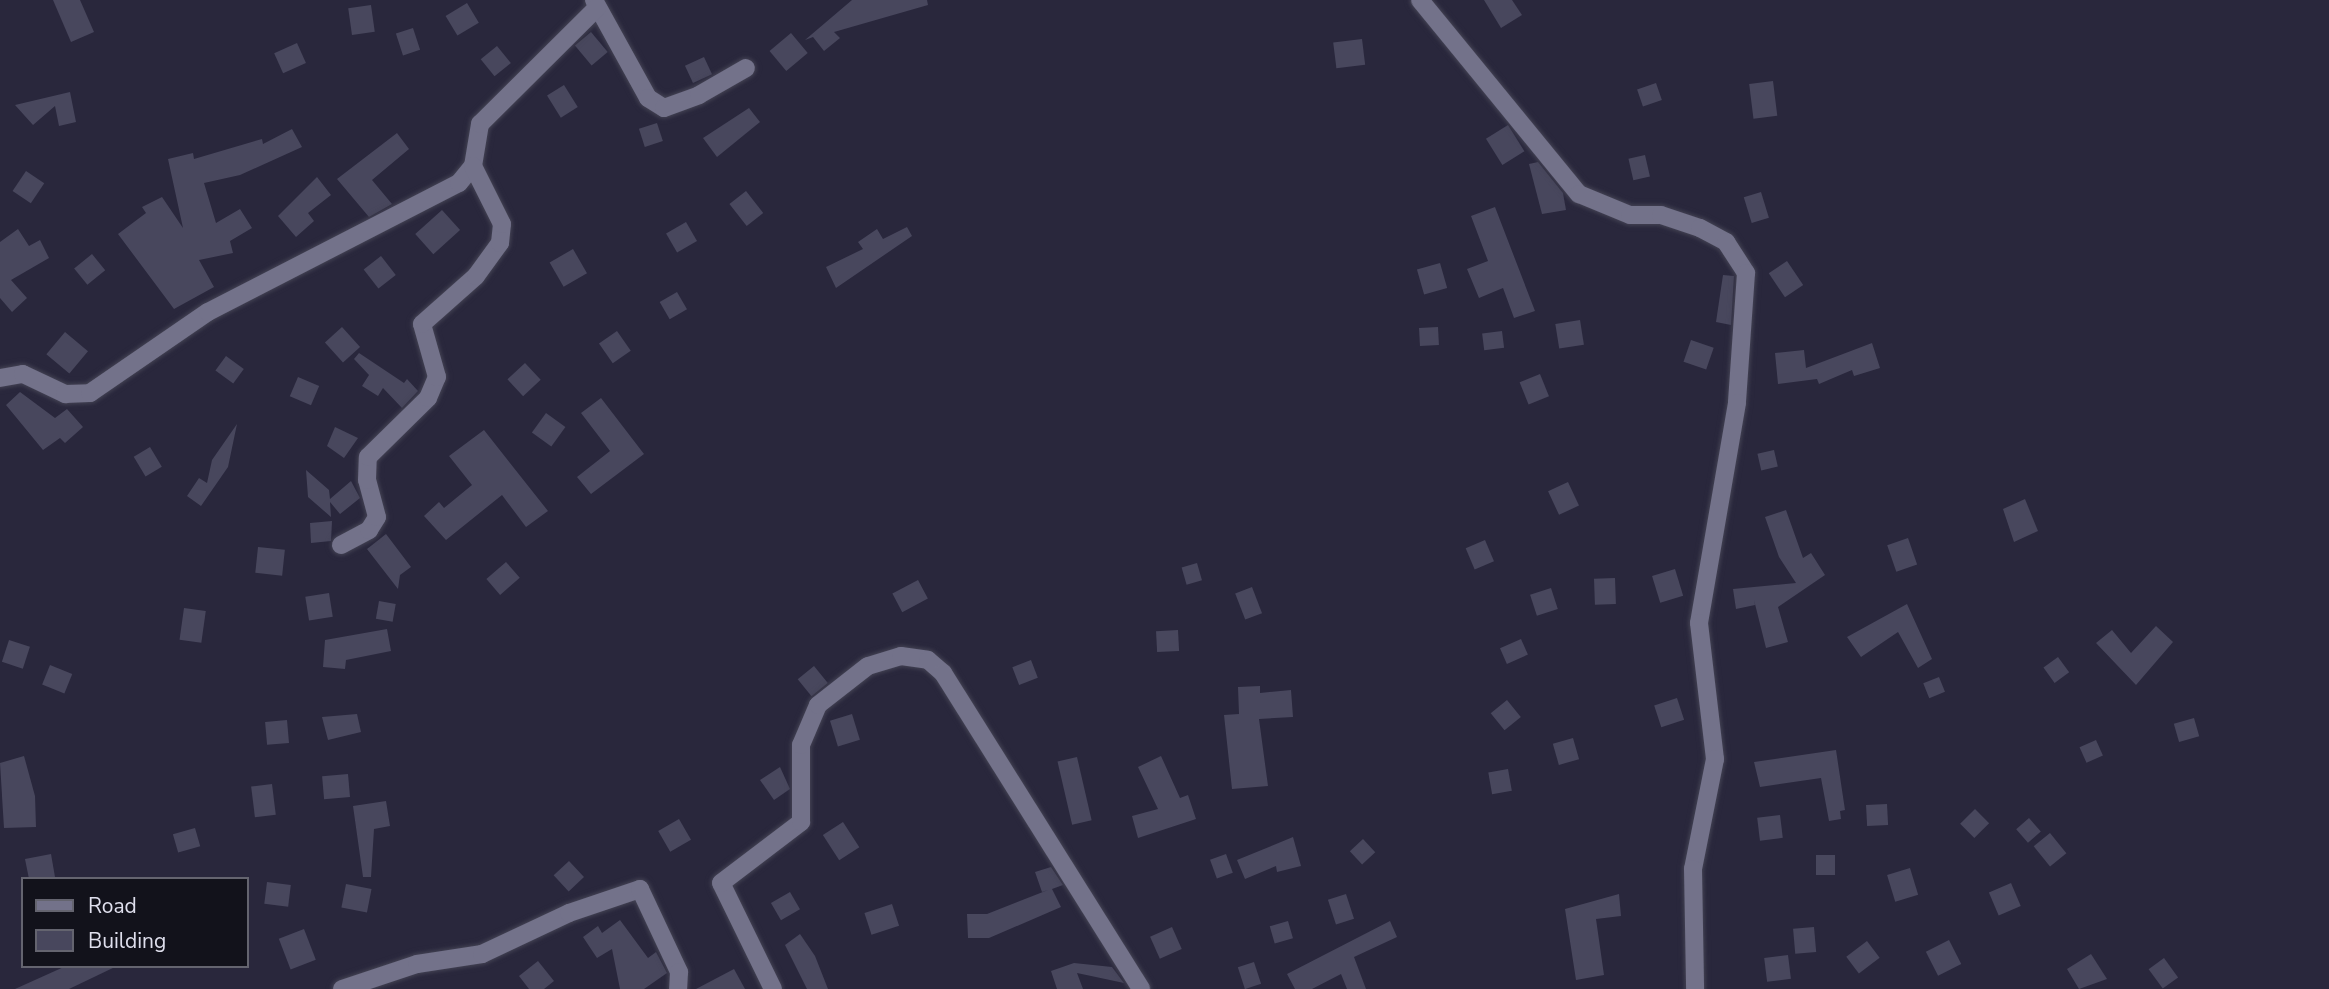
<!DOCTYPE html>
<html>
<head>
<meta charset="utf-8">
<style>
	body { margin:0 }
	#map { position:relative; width:2329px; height:989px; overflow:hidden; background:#29273c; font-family:"Nunito Sans",sans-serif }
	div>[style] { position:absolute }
	.building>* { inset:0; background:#48475d; transform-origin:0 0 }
	.roads { filter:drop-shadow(0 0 2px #434253) drop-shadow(0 0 2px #434253) }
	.minor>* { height:18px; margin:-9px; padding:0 9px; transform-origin:9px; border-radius:9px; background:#73728a }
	span { translate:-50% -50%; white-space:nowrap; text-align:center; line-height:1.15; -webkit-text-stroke:5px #12121b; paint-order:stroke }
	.legend { position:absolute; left:21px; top:877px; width:228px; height:91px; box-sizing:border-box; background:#12121b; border:2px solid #64646f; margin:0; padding:9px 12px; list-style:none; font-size:21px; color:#dfdfed }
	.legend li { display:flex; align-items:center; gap:14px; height:35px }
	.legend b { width:35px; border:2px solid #64646f }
</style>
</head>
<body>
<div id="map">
	<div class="building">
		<div style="clip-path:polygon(53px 0,80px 0,94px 32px,71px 42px)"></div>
		<div style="clip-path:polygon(852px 0,927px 0,928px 5px,834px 32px,840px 38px,824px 51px,813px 37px,805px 40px)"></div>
		<div style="clip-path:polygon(1484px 0,1512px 0,1522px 15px,1501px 28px)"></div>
		<div style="left:467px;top:3px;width:23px;height:25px;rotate:59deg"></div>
		<div style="left:371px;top:5px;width:27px;height:23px;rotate:82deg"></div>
		<div style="left:413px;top:28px;width:23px;height:18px;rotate:72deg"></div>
		<div style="left:591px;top:32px;width:26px;height:21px;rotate:50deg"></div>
		<div style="left:791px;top:33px;width:26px;height:28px;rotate:50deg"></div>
		<div style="left:1362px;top:39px;width:26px;height:29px;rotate:83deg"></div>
		<div style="left:297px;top:43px;width:22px;height:25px;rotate:66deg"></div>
		<div style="left:497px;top:46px;width:22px;height:21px;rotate:51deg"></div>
		<div style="left:704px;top:57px;width:19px;height:21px;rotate:65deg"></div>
		<div style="left:1773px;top:81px;width:35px;height:24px;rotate:83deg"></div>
		<div style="left:1656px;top:83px;width:18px;height:20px;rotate:71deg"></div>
		<div style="left:564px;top:85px;width:26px;height:20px;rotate:58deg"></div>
		<div style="clip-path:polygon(70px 92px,76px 122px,59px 126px,55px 106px,33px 125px,15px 105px)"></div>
		<div style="clip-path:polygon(749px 108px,760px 122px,717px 157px,703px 138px)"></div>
		<div style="left:657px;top:123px;width:19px;height:19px;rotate:72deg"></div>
		<div style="left:1508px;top:125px;width:31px;height:26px;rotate:58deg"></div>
		<div style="clip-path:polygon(292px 129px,302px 147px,240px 175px,204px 183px,216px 223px,240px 209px,252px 228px,230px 241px,233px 253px,199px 260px,214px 287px,174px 309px,118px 234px,146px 213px,142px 207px,162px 197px,183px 228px,168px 159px,193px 153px,194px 159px,262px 139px,263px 144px)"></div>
		<div style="clip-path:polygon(397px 133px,409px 149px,372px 180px,392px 204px,369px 217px,337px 179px)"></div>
		<div style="left:1645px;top:155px;width:22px;height:17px;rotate:77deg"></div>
		<div style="clip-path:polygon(1538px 162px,1563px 193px,1566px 210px,1542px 214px,1529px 164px)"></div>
		<div style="left:26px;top:171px;width:22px;height:24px;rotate:34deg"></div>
		<div style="clip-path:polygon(317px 177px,331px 195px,308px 213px,314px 221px,296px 237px,278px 216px)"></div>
		<div style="left:746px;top:191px;width:28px;height:21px;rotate:52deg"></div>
		<div style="left:1761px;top:192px;width:27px;height:18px;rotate:73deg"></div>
		<div style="clip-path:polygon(1495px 207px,1535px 311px,1514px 318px,1503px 288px,1479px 298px,1467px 269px,1488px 261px,1471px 216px)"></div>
		<div style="left:442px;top:210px;width:27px;height:36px;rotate:48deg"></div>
		<div style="left:686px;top:222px;width:22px;height:23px;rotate:60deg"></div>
		<div style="clip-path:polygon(907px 227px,912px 236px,836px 288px,826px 267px,863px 249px,858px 242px,877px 229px,883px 239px)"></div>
		<div style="clip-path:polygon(18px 229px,29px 246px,40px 240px,49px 258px,11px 280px,27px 298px,12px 312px,0 298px,0 242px)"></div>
		<div style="left:573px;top:249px;width:28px;height:27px;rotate:60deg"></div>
		<div style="left:92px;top:254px;width:21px;height:23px;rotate:51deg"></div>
		<div style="left:381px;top:256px;width:24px;height:22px;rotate:52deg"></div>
		<div style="left:1787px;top:261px;width:29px;height:22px;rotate:56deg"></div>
		<div style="left:1440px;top:263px;width:26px;height:24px;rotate:74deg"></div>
		<div style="clip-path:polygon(1723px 275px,1734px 276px,1731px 325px,1716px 322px)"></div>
		<div style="left:677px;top:292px;width:20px;height:20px;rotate:60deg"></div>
		<div style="left:1580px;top:320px;width:25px;height:25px;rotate:81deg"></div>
		<div style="left:342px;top:327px;width:27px;height:23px;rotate:48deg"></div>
		<div style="left:1438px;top:327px;width:18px;height:19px;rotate:87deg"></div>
		<div style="left:617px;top:331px;width:24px;height:22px;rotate:55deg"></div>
		<div style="left:1502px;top:331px;width:17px;height:20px;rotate:83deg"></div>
		<div style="left:65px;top:332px;width:30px;height:29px;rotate:40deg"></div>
		<div style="left:1691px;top:340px;width:24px;height:23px;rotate:19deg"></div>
		<div style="clip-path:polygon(1872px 343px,1880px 368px,1854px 376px,1852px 370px,1819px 384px,1817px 379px,1778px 384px,1775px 353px,1804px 350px,1806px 368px)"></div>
		<div style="clip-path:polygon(359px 353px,404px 383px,407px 379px,418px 391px,402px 408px,383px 388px,378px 396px,362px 386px,369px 375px,354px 359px)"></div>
		<div style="left:226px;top:356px;width:22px;height:18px;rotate:36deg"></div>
		<div style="left:525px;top:363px;width:23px;height:24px;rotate:47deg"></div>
		<div style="left:1540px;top:374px;width:24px;height:22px;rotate:68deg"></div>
		<div style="left:298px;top:377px;width:23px;height:21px;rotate:23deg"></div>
		<div style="clip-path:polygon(20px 392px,55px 418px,67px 409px,83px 427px,65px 443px,60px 438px,43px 450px,6px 405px)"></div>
		<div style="clip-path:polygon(601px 398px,644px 454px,591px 494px,577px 477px,610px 451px,581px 413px)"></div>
		<div style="left:546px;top:413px;width:24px;height:24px;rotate:36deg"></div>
		<div style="clip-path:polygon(237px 424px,228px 467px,201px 506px,187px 496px,199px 478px,207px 483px,212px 460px)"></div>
		<div style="clip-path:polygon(335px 427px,358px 438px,344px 458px,327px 446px)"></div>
		<div style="clip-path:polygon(484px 430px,548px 511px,526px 527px,502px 495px,446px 540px,424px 516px,439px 502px,444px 508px,472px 485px,449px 456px)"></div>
		<div style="left:150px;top:447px;width:23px;height:19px;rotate:59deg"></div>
		<div style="left:1774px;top:450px;width:17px;height:17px;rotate:77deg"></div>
		<div style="clip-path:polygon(306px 470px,329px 490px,330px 499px,351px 481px,360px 498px,340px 514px,330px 502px,331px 517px,308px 497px)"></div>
		<div style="left:1568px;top:482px;width:26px;height:22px;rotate:65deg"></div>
		<div style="clip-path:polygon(2025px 499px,2038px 531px,2014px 542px,2003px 509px)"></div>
		<div style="clip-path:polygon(1786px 510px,1803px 558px,1811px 553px,1825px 575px,1778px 607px,1788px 642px,1766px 648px,1754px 600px,1755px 605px,1736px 609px,1733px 589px,1796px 583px,1779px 557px,1765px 517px)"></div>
		<div style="clip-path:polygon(332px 521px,331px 541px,311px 543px,310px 523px)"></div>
		<div style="clip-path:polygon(386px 534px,411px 567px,400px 575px,398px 589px,367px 549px)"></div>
		<div style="left:1908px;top:538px;width:28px;height:22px;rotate:71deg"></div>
		<div style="left:1485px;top:540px;width:23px;height:21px;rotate:67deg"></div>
		<div style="left:258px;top:547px;width:27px;height:26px;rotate:6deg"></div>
		<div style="left:506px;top:562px;width:21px;height:26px;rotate:49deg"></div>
		<div style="left:1197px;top:563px;width:18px;height:16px;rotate:74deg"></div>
		<div style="left:1675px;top:569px;width:28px;height:24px;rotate:73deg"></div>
		<div style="left:1615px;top:578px;width:26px;height:21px;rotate:88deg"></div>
		<div style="left:918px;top:580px;width:21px;height:29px;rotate:62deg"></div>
		<div style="left:1252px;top:587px;width:28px;height:18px;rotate:69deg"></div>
		<div style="left:1551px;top:588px;width:22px;height:22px;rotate:72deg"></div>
		<div style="left:329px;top:593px;width:24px;height:24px;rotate:81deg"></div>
		<div style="left:379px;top:601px;width:17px;height:18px;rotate:10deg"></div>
		<div style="clip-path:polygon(1907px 604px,1932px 659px,1918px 668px,1898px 632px,1861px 657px,1847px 637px)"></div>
		<div style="left:184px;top:608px;width:22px;height:32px;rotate:8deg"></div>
		<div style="clip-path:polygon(2156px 626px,2173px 642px,2136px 685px,2096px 643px,2112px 630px,2131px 653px)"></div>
		<div style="clip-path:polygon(387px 629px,391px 651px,346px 660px,345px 669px,323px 667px,325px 640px)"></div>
		<div style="left:1178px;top:630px;width:21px;height:22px;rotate:87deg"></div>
		<div style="left:1521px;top:639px;width:17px;height:23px;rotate:66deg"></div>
		<div style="left:9px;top:640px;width:22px;height:23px;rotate:18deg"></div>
		<div style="left:2058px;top:657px;width:19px;height:18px;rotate:54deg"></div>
		<div style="left:1031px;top:660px;width:19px;height:20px;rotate:69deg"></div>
		<div style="left:50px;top:665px;width:24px;height:21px;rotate:22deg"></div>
		<div style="left:814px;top:666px;width:22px;height:21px;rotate:51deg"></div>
		<div style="left:1939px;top:677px;width:16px;height:17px;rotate:68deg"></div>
		<div style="clip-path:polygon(1260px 686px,1260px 693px,1291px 690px,1293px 717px,1259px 719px,1268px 786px,1232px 789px,1224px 715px,1239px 714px,1238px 687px)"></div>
		<div style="left:1677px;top:698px;width:23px;height:24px;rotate:72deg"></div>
		<div style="left:1507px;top:700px;width:22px;height:21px;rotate:51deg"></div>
		<div style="clip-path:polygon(357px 714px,361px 732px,328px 740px,322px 717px)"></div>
		<div style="left:852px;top:714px;width:27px;height:23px;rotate:73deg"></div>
		<div style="left:2194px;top:718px;width:19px;height:21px;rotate:74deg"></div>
		<div style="left:287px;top:720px;width:23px;height:22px;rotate:85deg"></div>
		<div style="left:1573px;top:738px;width:22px;height:21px;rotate:74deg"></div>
		<div style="left:2096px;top:740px;width:17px;height:18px;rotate:66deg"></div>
		<div style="clip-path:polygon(1836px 750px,1845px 810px,1840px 811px,1841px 819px,1829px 821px,1821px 778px,1760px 787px,1754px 762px)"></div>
		<div style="clip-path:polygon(24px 756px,35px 796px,36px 827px,4px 828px,0 763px)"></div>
		<div style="clip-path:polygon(1161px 756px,1180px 798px,1188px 795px,1196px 819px,1138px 838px,1132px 816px,1158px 809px,1138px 767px)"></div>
		<div style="left:1077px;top:757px;width:65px;height:20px;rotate:77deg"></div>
		<div style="clip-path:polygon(780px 767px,790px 789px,774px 800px,760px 780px)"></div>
		<div style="left:1508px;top:769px;width:22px;height:20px;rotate:80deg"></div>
		<div style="left:348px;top:774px;width:23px;height:26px;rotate:85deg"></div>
		<div style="left:272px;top:784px;width:31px;height:21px;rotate:83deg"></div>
		<div style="clip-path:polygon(386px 801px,390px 826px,374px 829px,371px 877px,363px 877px,353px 806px)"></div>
		<div style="left:1887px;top:804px;width:21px;height:21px;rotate:87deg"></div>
		<div style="left:1975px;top:809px;width:20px;height:21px;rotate:45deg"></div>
		<div style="left:1780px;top:815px;width:23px;height:23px;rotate:83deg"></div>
		<div style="left:2029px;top:818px;width:18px;height:17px;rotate:49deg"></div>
		<div style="left:679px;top:819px;width:24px;height:24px;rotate:60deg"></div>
		<div style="left:843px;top:822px;width:30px;height:24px;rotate:57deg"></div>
		<div style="left:195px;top:828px;width:19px;height:23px;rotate:74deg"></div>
		<div style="left:2050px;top:833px;width:26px;height:21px;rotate:51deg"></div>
		<div style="clip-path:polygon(1293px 837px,1301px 866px,1277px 872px,1276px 866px,1245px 879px,1237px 860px)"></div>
		<div style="left:1363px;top:839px;width:18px;height:18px;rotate:47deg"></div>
		<div style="clip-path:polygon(51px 854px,55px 877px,29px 879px,25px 859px)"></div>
		<div style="left:1226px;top:854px;width:20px;height:17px;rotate:70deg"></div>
		<div style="left:1816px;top:855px;width:19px;height:20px"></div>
		<div style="left:569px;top:861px;width:22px;height:21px;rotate:47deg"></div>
		<div style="clip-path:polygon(1051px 867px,1063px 885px,1052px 889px,1061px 907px,989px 938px,968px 938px,967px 914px,987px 914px,1048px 890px,1042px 892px,1035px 872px)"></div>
		<div style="left:1910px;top:868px;width:28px;height:24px;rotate:73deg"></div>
		<div style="left:267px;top:882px;width:24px;height:22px;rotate:7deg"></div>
		<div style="left:2011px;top:883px;width:25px;height:24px;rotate:67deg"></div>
		<div style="left:346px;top:884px;width:26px;height:24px;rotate:11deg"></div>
		<div style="left:790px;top:892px;width:20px;height:22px;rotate:60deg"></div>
		<div style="left:1346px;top:894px;width:26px;height:19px;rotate:72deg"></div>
		<div style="clip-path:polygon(1619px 894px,1621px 916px,1596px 919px,1604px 975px,1576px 980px,1565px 909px)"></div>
		<div style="left:892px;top:904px;width:23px;height:29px;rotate:72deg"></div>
		<div style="clip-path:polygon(620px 920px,648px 958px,656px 952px,667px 973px,644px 989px,620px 989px,612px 949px,597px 958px,583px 937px,598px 926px,602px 933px)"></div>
		<div style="left:1288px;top:921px;width:18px;height:19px;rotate:74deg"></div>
		<div style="clip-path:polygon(1390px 921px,1397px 937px,1354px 957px,1366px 989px,1347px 989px,1341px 974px,1312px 989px,1295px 989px,1287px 974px)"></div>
		<div style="left:1172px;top:927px;width:24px;height:24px;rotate:66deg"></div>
		<div style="left:1814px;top:927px;width:25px;height:21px;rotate:85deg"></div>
		<div style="left:304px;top:929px;width:33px;height:27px;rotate:69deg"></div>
		<div style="clip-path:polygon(800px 934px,815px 956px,828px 989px,807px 989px,785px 945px)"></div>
		<div style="left:1949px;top:940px;width:27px;height:26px;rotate:63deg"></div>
		<div style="left:1867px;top:941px;width:21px;height:26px;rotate:53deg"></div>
		<div style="clip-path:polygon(2091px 954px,2107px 979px,2079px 989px,2067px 969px)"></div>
		<div style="left:1788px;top:955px;width:24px;height:24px;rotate:83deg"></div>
		<div style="left:2164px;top:958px;width:24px;height:19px;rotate:54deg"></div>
		<div style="clip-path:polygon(538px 961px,554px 981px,544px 989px,529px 989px,519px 976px)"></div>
		<div style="left:1254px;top:962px;width:23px;height:17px;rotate:72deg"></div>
		<div style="clip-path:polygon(1074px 963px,1112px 967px,1124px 983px,1077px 973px,1083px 989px,1057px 989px,1051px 971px)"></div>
		<div style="clip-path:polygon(66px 966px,117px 966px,69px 989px,15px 989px)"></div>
		<div style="clip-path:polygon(734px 969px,745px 989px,696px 989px)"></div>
	</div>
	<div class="roads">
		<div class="minor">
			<div style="left:594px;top:0;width:112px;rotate:61.1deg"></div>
			<div style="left:648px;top:98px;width:19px;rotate:32deg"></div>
			<div style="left:664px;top:108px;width:37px;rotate:-20deg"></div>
			<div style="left:699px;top:95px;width:54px;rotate:-29.9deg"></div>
			<div style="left:1420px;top:0;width:251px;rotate:50.7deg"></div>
			<div style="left:1579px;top:194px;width:55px;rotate:22.4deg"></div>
			<div style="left:1630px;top:215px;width:31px"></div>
			<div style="left:1661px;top:215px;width:41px;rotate:18.4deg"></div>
			<div style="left:1700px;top:228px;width:30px;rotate:28deg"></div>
			<div style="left:1726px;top:242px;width:37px;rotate:57deg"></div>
			<div style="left:1746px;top:273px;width:130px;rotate:94deg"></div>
			<div style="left:1737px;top:403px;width:223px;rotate:99.8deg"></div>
			<div style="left:1699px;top:623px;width:137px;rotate:83.3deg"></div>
			<div style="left:1715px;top:759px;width:112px;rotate:101.3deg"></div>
			<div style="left:1693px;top:869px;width:120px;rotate:89deg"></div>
			<div style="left:0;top:378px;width:23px;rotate:-10deg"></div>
			<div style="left:23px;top:374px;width:47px;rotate:25.5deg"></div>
			<div style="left:65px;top:394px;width:25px;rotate:-2deg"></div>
			<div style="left:90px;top:393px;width:143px;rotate:-34.5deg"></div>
			<div style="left:208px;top:312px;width:282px;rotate:-27.2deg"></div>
			<div style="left:459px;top:183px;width:22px;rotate:-51deg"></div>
			<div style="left:473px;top:166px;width:43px;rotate:-80.5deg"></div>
			<div style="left:480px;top:124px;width:165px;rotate:-44.8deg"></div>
			<div style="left:341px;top:545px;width:32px;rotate:-28deg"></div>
			<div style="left:369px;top:530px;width:15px;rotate:-58deg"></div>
			<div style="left:377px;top:517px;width:38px;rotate:-105deg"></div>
			<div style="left:367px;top:480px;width:23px;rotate:-88deg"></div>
			<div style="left:368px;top:457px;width:84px;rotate:-44.5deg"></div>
			<div style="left:428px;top:398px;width:23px;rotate:-67deg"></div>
			<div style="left:437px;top:377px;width:55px;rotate:-105.8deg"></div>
			<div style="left:422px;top:324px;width:72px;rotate:-41.6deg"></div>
			<div style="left:476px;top:276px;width:41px;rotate:-54deg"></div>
			<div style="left:500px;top:243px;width:19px;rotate:-84deg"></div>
			<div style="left:502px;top:224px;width:65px;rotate:-116.6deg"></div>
			<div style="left:342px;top:989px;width:79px;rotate:-18.4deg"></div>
			<div style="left:417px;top:964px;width:66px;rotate:-8.7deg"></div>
			<div style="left:482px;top:954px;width:96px;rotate:-25.2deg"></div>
			<div style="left:569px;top:913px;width:75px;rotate:-18.7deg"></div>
			<div style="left:640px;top:889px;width:92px;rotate:64.8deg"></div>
			<div style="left:679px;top:972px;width:17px;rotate:93deg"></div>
			<div style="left:773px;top:989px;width:118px;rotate:-116.1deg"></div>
			<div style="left:721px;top:883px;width:101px;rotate:-37.3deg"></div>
			<div style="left:801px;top:822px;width:77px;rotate:-90deg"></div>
			<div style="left:801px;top:745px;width:43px;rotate:-67deg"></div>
			<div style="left:818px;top:705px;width:63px;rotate:-38deg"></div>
			<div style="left:868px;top:666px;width:34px;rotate:-17deg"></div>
			<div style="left:901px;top:656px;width:27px;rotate:8deg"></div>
			<div style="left:928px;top:660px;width:20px;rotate:41deg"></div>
			<div style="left:943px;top:673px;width:373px;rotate:57.9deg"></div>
		</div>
	</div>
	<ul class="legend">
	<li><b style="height:9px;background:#73728a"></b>Road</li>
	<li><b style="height:19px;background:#48475d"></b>Building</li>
	</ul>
</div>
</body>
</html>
